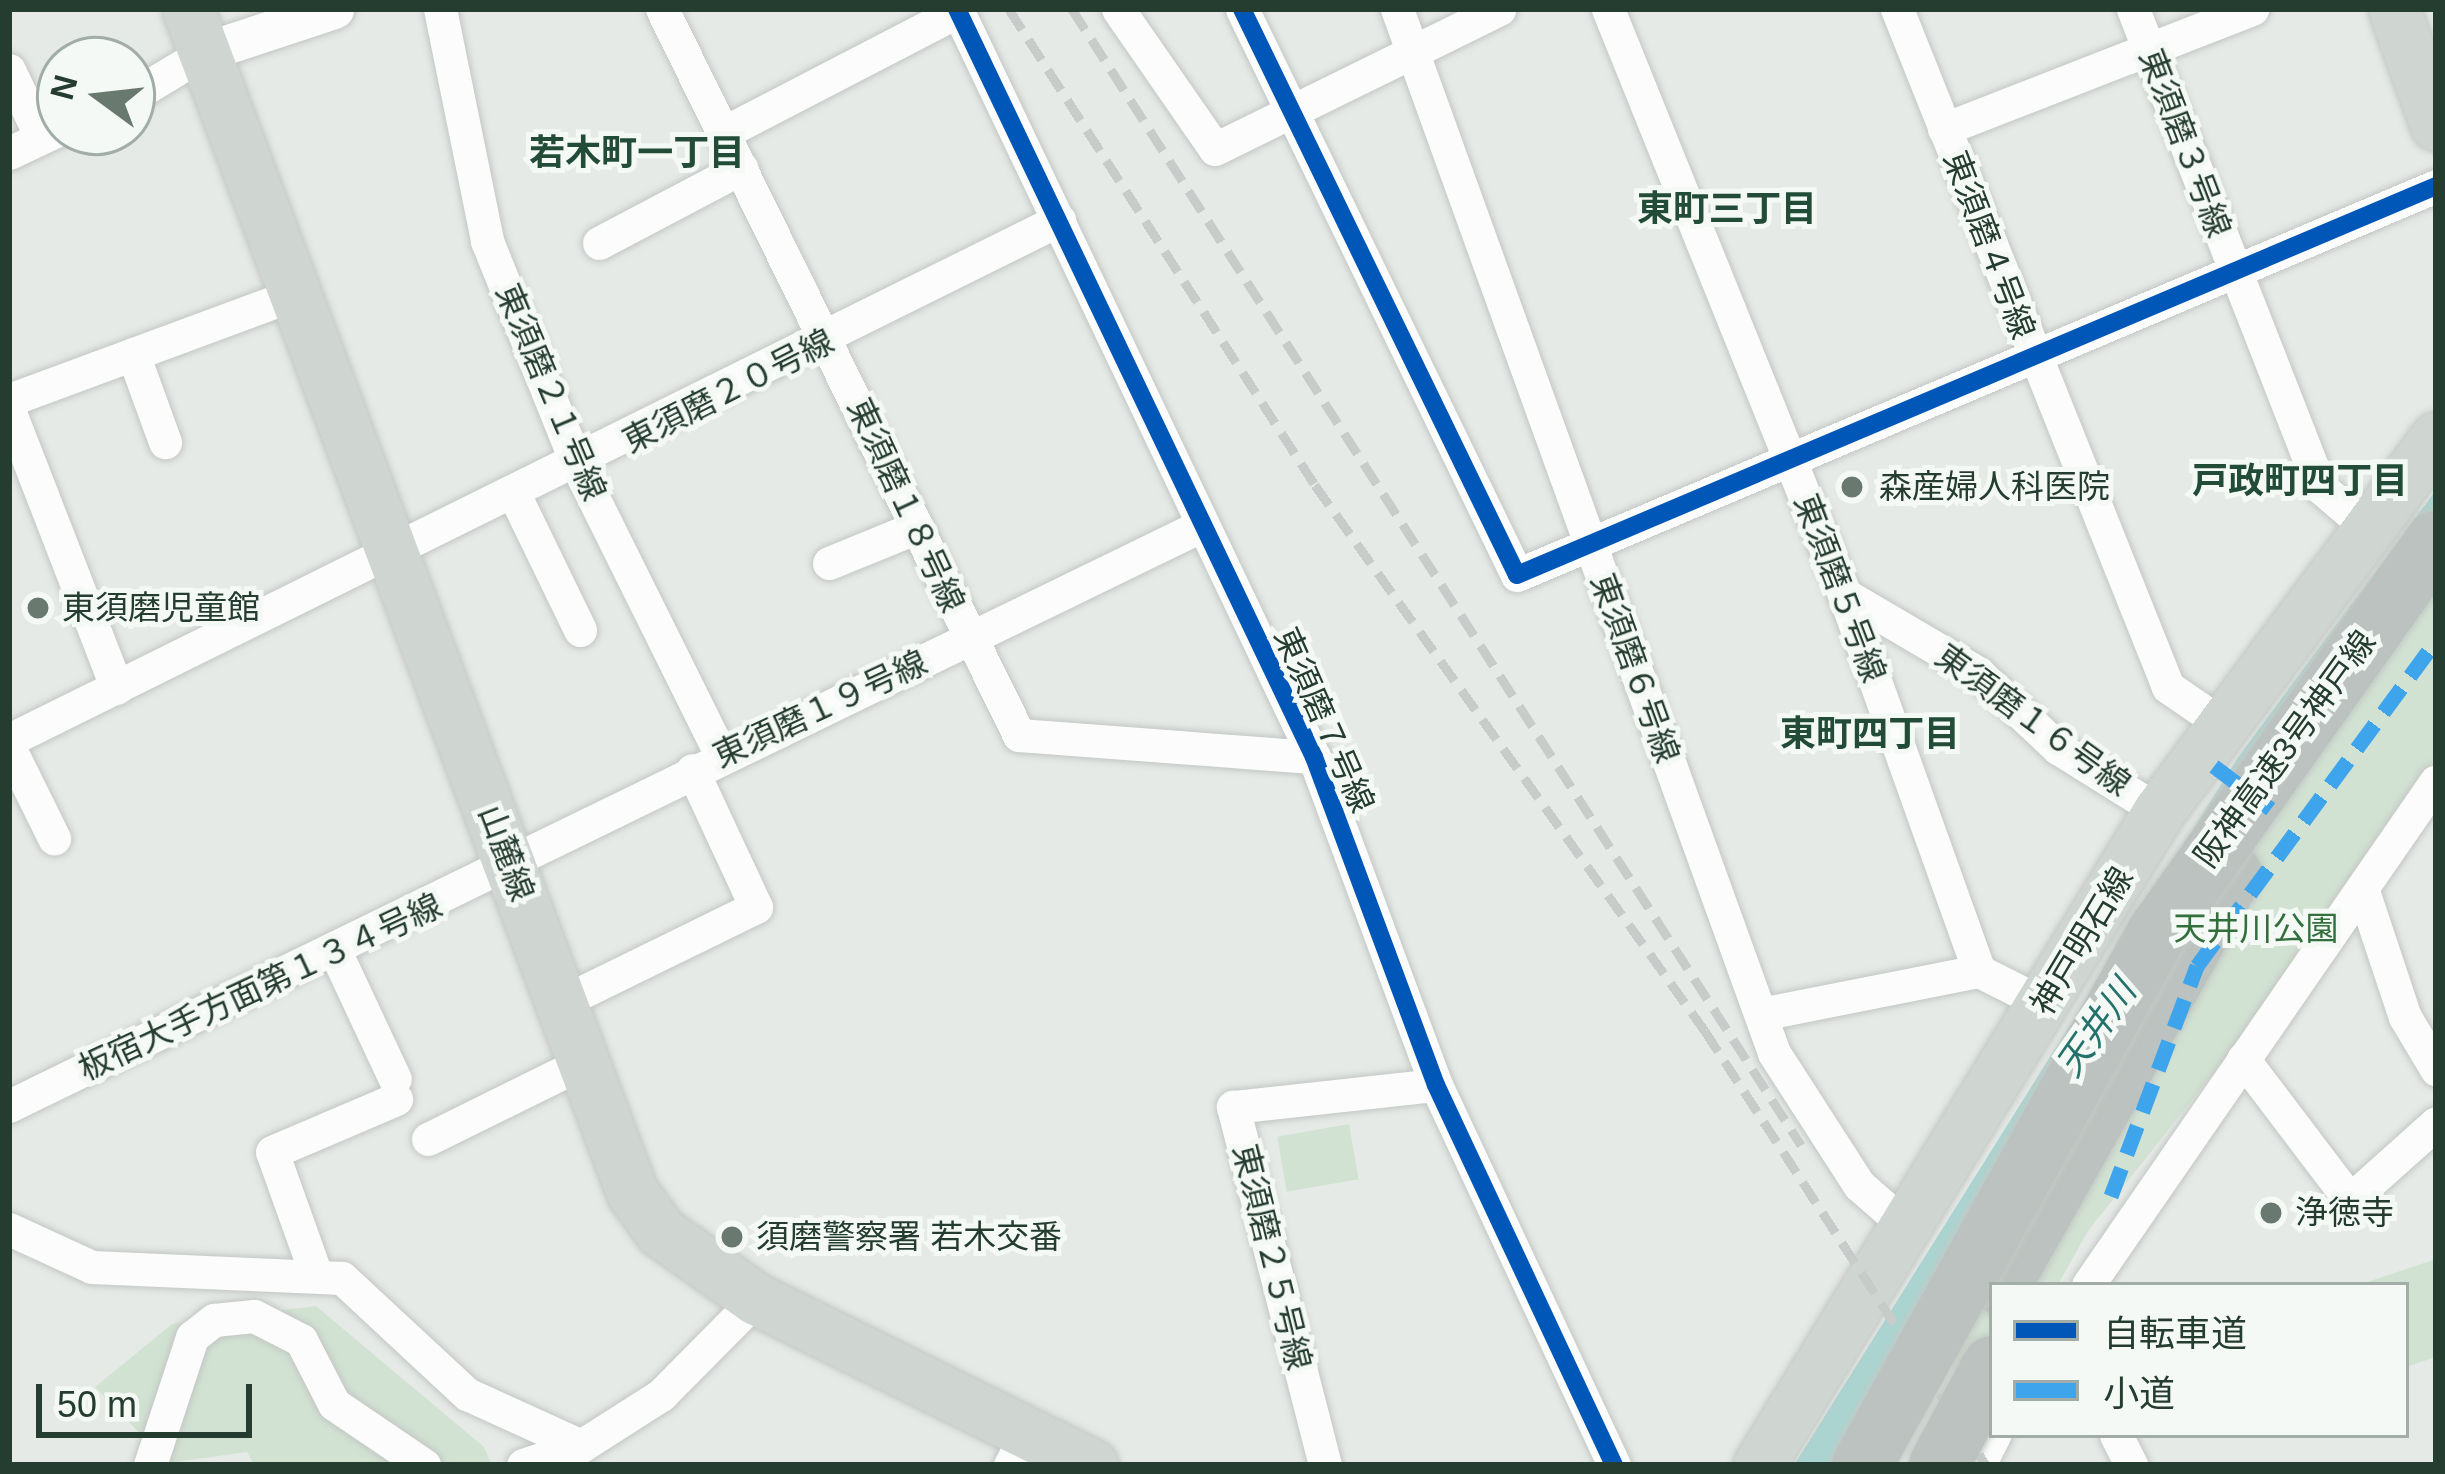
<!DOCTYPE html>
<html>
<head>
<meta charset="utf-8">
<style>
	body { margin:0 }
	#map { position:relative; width:2445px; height:1474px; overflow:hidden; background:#e6eae7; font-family:Helvetica,"Noto Sans JP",sans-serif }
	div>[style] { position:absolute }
	.green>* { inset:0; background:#d1e2d2; transform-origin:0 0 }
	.water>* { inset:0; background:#abd4d0 }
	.roads { filter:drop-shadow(0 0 3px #c3c7c4) drop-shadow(0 0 3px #c3c7c4) }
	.minor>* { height:33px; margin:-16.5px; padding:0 16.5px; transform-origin:16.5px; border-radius:16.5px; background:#fbfcfb }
	.tertiary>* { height:39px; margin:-19.5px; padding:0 19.5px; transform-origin:19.5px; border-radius:19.5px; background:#fbfcfb }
	.primary>* { height:51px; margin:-25.5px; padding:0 25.5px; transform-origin:25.5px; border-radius:25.5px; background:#cfd6d2 }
	.motorway>* { height:60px; margin:-30px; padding:0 30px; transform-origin:30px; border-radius:30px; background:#bcc2bf }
	.rail>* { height:9px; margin-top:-4.5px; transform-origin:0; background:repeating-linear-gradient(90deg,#c7cbc9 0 24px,transparent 0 36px) }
	.bridges { filter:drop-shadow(0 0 3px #c2c9c5) drop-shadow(0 0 3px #c2c9c5) }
	.motorway-bridge>* { height:60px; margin:-30px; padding:0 30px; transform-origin:30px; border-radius:30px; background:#bcc2bf }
	.quiet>* { height:15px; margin-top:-7.5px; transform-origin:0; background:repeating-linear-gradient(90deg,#3ea4eb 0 30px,transparent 0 45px) }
	.cycleway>* { height:18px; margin:-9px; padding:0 9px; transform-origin:9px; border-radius:9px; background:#0057b8 }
	.dots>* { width:33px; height:33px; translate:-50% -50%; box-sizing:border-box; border:6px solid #f4f9f5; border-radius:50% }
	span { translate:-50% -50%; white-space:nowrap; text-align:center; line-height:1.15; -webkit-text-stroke:10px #f4f9f5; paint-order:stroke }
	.street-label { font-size:33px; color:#253c30 }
	.poi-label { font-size:33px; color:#253c30 }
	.left { translate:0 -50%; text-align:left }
	.park-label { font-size:33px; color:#336f3c }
	.neighbourhood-label { font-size:36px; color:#234c38; font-weight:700 }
	.water-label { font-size:36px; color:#25726c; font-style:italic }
	.frame { position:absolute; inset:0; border:12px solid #253c30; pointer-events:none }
	.legend { position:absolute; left:1989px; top:1282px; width:420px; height:156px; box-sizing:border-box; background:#f4f9f5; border:3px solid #a1ada6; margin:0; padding:15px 21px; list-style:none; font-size:36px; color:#253c30 }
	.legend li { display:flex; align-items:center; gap:24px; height:60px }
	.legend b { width:60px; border:3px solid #a1ada6 }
	.north { position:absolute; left:36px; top:36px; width:120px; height:120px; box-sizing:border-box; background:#f4f9f5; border:3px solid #a1ada6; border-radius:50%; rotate:285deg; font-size:33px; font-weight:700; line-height:48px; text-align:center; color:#253c30 }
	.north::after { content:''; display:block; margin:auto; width:42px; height:54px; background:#697970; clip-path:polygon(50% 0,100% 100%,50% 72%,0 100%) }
	.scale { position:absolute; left:36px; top:1384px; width:216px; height:54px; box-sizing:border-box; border:6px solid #253c30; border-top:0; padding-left:15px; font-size:36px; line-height:42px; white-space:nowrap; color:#253c30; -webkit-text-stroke:9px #f4f9f5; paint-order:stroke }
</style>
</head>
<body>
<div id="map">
	<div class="green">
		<div style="clip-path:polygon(2436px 570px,2436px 756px,2307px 955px,2088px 1231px,2058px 1285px,1992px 1285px,1985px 1416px,1930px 1332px)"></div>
		<div style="left:1349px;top:1124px;width:56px;height:73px;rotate:80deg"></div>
		<div style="clip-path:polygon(2436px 1259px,2436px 1357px,2406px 1367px,2406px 1285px,2358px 1285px)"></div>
		<div style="clip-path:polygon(316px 1306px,484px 1447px,492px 1465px,254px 1465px,247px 1452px,168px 1463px,95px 1387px,172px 1324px)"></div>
	</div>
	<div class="water">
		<div style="clip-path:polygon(2436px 490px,2436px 565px,1850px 1465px,1794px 1465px,2239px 756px)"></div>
	</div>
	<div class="roads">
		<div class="minor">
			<div style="left:440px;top:9px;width:237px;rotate:78.5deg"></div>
			<div style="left:487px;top:241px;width:244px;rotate:68.1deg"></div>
			<div style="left:578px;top:467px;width:322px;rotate:63.6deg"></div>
			<div style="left:662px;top:9px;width:809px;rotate:63.82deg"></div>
			<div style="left:1019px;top:735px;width:296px;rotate:4.3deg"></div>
			<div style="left:957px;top:9px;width:829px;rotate:64.49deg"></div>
			<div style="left:1314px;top:757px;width:350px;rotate:69.6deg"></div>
			<div style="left:1436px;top:1085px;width:420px;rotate:64.9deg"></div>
			<div style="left:1118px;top:9px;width:170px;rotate:55.3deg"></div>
			<div style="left:1215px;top:149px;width:317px;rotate:-26.2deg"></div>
			<div style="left:1242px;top:9px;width:629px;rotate:64.09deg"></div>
			<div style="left:1517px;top:575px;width:998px;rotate:-22.94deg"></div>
			<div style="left:1397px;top:9px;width:1110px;rotate:70.14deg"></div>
			<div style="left:1774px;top:1053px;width:157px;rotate:57.2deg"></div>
			<div style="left:1859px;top:1185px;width:62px;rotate:41.1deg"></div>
			<div style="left:1608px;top:9px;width:631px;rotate:68.03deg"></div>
			<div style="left:1844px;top:594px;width:400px;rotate:70.3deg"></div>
			<div style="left:1897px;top:9px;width:730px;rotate:68.21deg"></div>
			<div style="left:2168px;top:687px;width:65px;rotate:34.4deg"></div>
			<div style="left:2133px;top:9px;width:513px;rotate:68.63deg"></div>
			<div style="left:2320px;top:487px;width:62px;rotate:40.4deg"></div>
			<div style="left:9px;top:70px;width:74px;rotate:64.5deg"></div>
			<div style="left:132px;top:96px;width:87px;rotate:-31deg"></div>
			<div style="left:1944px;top:129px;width:331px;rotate:-21.3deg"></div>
			<div style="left:723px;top:133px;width:265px;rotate:-27.4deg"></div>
			<div style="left:9px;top:153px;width:56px;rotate:-25.2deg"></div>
			<div style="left:599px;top:243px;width:161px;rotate:-27.8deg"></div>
			<div style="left:133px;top:354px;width:94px;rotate:70deg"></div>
			<div style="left:9px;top:400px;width:308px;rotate:-20.3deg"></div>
			<div style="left:9px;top:410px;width:298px;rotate:68.8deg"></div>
			<div style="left:515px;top:496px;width:149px;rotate:64.1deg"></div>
			<div style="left:829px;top:563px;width:95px;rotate:-22.2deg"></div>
			<div style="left:1844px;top:594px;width:156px;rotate:30.5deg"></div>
			<div style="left:1978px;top:673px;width:110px;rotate:43.2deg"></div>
			<div style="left:2058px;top:748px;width:119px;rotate:32deg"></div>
			<div style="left:9px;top:740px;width:1172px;rotate:-26.35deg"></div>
			<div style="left:9px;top:747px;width:102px;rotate:63.7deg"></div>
			<div style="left:2363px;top:891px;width:133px;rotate:71.6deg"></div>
			<div style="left:2405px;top:1017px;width:61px;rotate:59.2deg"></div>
			<div style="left:335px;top:951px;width:141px;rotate:64.9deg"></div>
			<div style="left:562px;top:1002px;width:216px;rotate:-26.1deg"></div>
			<div style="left:756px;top:907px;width:151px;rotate:-115deg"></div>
			<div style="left:1761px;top:1014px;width:222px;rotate:-11.2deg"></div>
			<div style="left:1979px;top:971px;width:74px;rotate:26.6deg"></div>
			<div style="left:2243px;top:1059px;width:177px;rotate:52.8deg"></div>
			<div style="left:2350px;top:1200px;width:115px;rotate:-41.8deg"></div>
			<div style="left:9px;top:1106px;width:1322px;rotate:-25.96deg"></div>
			<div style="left:428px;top:1139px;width:174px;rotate:-26.3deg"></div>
			<div style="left:9px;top:1229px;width:91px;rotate:24.6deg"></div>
			<div style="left:92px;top:1267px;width:250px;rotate:2.5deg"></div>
			<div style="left:342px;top:1278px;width:171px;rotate:42.9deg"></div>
			<div style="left:467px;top:1394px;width:125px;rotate:24.5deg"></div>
			<div style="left:314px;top:1269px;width:124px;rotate:-109.7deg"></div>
			<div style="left:272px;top:1152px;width:135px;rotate:-23.1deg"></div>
			<div style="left:2088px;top:1285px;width:612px;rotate:-55.38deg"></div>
			<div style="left:2116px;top:1435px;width:34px;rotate:63deg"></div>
			<div style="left:150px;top:1465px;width:135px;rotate:-71.8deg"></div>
			<div style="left:192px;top:1337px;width:28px;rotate:-38deg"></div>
			<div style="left:214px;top:1320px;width:40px;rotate:-5.7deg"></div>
			<div style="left:254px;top:1316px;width:53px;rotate:27.1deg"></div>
			<div style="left:301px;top:1340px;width:72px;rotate:62.7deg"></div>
			<div style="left:334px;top:1404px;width:109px;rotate:34.1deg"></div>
			<div style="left:523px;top:1465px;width:61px;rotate:-18.1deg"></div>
			<div style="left:581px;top:1446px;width:95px;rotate:-32.5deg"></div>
			<div style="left:661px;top:1395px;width:135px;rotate:-45.3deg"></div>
			<div style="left:1010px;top:1465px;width:36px;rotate:-63deg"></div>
			<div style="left:1325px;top:1465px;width:370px;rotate:-104.4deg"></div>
			<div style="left:1233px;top:1107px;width:204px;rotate:-6.2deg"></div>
			<div style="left:1979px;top:1465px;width:34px;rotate:-63deg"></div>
		</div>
		<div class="tertiary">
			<div style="left:207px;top:51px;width:134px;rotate:-18.3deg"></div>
		</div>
		<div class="primary">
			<div style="left:188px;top:9px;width:1264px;rotate:69.43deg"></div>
			<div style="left:632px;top:1192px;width:49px;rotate:54.1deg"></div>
			<div style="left:661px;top:1232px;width:116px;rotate:35.2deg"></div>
			<div style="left:756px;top:1299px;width:375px;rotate:26.3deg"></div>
			<div style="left:2394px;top:9px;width:123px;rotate:70.1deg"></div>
			<div style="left:1759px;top:1465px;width:767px;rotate:-58.55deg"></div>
			<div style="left:2159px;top:811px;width:465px;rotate:-53.4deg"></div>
		</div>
		<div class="motorway">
			<div style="left:2001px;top:1285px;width:471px;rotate:-60.6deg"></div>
		</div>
	</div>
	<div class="rail">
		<div style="left:1009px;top:9px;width:566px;rotate:57.26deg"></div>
		<div style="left:1315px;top:485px;width:671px;rotate:54.46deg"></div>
		<div style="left:1705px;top:1031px;width:517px;rotate:57.08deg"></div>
		<div style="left:1072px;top:9px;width:1350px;rotate:57.31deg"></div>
	</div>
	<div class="bridges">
		<div class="motorway-bridge">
			<div style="left:1862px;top:1465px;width:608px;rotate:-60.99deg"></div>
			<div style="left:2157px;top:933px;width:481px;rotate:-54.6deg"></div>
			<div style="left:1939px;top:1465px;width:112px;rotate:-61.8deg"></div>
		</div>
	</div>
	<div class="quiet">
		<div style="left:2214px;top:766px;width:71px;rotate:37deg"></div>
		<div style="left:2111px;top:1196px;width:246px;rotate:-69.5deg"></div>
		<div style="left:2197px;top:966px;width:403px;rotate:-53.7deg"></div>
	</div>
	<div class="cycleway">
		<div style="left:957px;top:9px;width:829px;rotate:64.49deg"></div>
		<div style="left:1314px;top:757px;width:350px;rotate:69.6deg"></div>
		<div style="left:1436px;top:1085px;width:420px;rotate:64.9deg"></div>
		<div style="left:1242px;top:9px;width:629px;rotate:64.09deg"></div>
		<div style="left:1517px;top:575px;width:998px;rotate:-22.94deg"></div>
	</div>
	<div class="dots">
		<div style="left:1852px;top:487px;background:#697970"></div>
		<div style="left:38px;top:608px;background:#697970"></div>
		<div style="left:2271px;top:1213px;background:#697970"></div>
		<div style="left:732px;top:1237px;background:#697970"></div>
	</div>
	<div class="street-label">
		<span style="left:2185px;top:143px;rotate:69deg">東須磨３号線</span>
		<span style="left:1989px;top:245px;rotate:69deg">東須磨４号線</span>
		<span style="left:728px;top:391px;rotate:-27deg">東須磨２０号線</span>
		<span style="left:551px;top:392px;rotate:67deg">東須磨２１号線</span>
		<span style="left:906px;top:505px;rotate:65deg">東須磨１８号線</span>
		<span style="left:1840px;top:588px;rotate:69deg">東須磨５号線</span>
		<span style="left:1635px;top:668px;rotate:70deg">東須磨６号線</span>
		<span style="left:820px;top:709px;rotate:-25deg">東須磨１９号線</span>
		<span style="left:1324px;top:720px;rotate:66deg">東須磨７号線</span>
		<span style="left:2033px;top:720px;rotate:36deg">東須磨１６号線</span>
		<span style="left:2285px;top:749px;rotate:-54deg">阪神高速3号神戸線</span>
		<span style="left:506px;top:853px;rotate:69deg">山麓線</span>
		<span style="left:2082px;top:941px;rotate:-59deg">神戸明石線</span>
		<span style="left:260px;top:987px;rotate:-25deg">板宿大手方面第１３４号線</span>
		<span style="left:1272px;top:1257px;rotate:76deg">東須磨２５号線</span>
	</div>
	<div class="poi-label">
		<span class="left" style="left:1879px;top:487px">森産婦人科医院</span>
		<span class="left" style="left:62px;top:608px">東須磨児童館</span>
		<span class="left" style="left:2295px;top:1213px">浄徳寺</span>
		<span class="left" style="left:756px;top:1237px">須磨警察署 若木交番</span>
	</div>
	<div class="park-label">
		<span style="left:2256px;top:929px">天井川公園</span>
	</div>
	<div class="neighbourhood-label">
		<span style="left:637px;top:153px">若木町一丁目</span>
		<span style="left:1727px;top:209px">東町三丁目</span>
		<span style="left:2300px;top:481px">戸政町四丁目</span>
		<span style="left:1870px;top:734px">東町四丁目</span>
	</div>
	<div class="water-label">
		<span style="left:2096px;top:1028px;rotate:-55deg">天井川</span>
	</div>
	<div class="frame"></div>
	<ul class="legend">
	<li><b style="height:15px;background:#0057b8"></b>自転車道</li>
	<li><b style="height:15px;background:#3ea4eb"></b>小道</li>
	</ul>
	<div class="north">N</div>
	<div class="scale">50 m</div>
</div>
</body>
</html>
